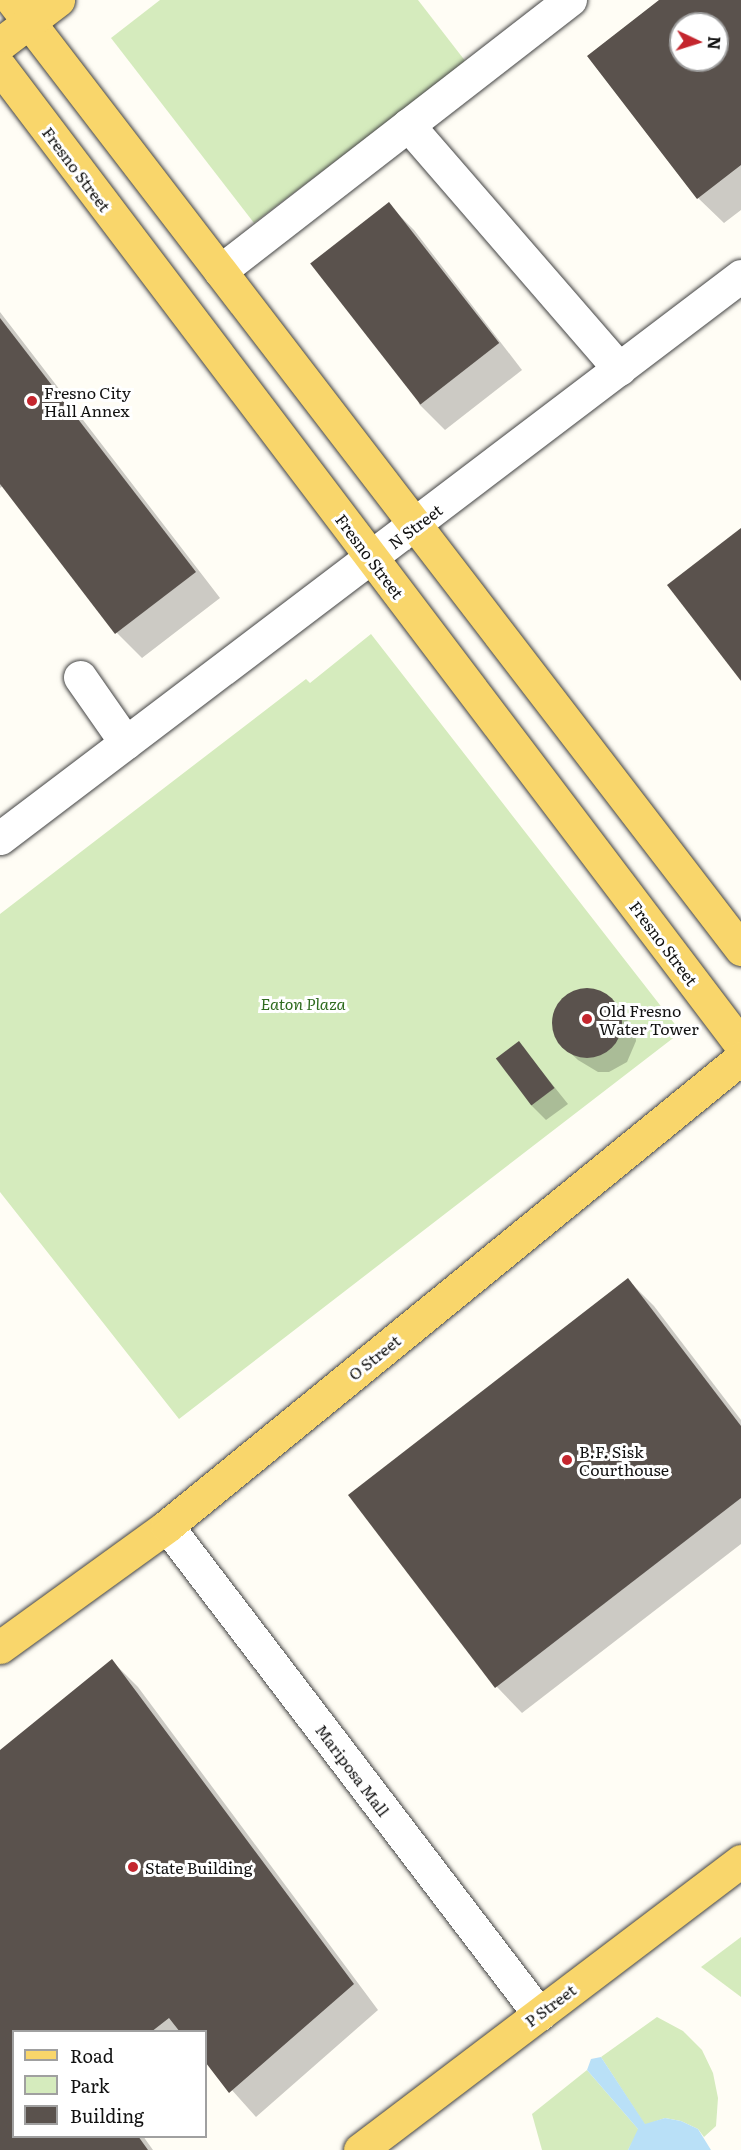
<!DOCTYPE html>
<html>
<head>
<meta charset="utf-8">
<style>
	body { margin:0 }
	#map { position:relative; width:741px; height:2150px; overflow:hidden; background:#fffdf5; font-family:Literata,serif }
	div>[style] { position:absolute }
	.green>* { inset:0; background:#d5ebbd }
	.water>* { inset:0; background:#b9e0f7 }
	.shadow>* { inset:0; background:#0003 }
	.building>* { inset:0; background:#5a524d; transform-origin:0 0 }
	.round { border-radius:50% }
	.roads { filter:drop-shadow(0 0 2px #444) drop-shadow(0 0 2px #444) }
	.minor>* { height:33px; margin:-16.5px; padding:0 16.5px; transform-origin:16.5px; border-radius:16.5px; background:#fff }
	.major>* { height:33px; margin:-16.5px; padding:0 16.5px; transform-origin:16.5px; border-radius:16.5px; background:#f9d66b }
	.dots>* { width:16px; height:16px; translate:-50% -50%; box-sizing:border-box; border:3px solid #fff; border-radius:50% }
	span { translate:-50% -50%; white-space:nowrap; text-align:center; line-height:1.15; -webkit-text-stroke:6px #fff; paint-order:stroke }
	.street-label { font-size:16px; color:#111 }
	.poi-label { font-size:16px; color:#111 }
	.left { translate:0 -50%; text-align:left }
	.park-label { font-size:16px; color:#2f6b1f; font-style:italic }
	.legend { position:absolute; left:12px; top:2030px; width:195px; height:108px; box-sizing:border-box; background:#fff; border:2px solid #a0a0a0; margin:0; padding:8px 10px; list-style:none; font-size:18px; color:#111 }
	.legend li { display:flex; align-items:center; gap:12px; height:30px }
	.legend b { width:30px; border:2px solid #a0a0a0 }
	.north { position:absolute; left:669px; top:12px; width:60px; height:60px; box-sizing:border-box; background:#fff; border:2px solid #a0a0a0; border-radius:50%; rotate:94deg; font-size:16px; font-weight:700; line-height:24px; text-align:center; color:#111 }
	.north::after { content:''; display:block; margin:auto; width:21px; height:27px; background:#c4262e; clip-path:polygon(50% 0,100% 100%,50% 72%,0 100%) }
</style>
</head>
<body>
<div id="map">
	<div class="green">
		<div style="clip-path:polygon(160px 0,418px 0,466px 62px,254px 223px,111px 38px)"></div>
		<div style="clip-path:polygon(371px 634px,681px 1032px,179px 1419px,0 1192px,0 914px,306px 679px,310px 683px)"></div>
		<div style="clip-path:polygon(741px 1937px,741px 1997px,701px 1967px)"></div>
		<div style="clip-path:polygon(657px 2017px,683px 2031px,702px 2050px,713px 2073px,718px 2098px,716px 2126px,704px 2137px,698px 2129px,681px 2121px,665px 2118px,645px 2125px,601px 2057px)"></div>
		<div style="clip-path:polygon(587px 2070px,639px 2130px,628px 2150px,542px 2150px,532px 2114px)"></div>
	</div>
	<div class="water">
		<div style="clip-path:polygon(601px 2057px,645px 2124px,665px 2118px,681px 2121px,698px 2129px,711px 2150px,628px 2150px,638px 2129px,587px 2070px,591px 2059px)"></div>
	</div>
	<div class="shadow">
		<div style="clip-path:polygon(evenodd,661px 0,741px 0,741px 210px,724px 223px,698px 198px,661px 0,681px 24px,717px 24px,717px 60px,681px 60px,681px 24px)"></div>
		<div style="clip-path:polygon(388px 204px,414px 230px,522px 370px,445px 430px,419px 404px)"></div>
		<div style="clip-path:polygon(0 312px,220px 598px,142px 658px,117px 633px,3px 486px,0 488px)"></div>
		<div style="clip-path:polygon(589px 990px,610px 998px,635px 1030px,636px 1041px,627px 1062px,609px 1072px,598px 1072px,578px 1060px,562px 1045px,554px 1024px,556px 1013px,567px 996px)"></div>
		<div style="clip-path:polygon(519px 1043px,568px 1104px,546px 1120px,532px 1106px)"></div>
		<div style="clip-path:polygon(628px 1280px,654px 1306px,741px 1420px,741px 1544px,522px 1713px,497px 1687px,350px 1495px)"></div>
		<div style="clip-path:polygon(112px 1661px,138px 1687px,378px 2010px,256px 2117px,206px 2061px,206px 2032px,14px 2032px,14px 2136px,143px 2136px,153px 2150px,0 2150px,0 1752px)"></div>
	</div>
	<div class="building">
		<div style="clip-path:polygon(evenodd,659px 0,741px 0,741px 165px,697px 199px,587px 56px,659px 0,681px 24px,717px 24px,717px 60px,681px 60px,681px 24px)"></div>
		<div style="left:389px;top:202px;width:179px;height:100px;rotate:52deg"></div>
		<div style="clip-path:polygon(0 318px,196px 572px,115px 634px,0 484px)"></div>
		<div style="clip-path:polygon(741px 528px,741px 681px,667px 585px)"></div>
		<div class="round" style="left:552px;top:988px;width:70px;height:70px"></div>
		<div style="left:519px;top:1041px;width:59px;height:29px;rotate:53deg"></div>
		<div style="clip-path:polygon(628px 1278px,741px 1426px,741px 1498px,495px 1688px,348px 1495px)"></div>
		<div style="clip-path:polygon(112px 1659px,354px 1984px,229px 2093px,206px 2063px,206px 2032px,180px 2032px,169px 2018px,151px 2032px,14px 2032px,14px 2136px,138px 2136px,148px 2150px,0 2150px,0 1750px)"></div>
	</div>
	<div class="roads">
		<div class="minor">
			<div style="left:408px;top:125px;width:323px;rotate:49.1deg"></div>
			<div style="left:220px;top:271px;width:443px;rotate:-37.8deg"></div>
			<div style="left:80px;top:677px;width:80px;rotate:55.1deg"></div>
			<div style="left:0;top:838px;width:930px;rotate:-37.18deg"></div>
			<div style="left:167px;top:1526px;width:614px;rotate:52.68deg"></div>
		</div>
		<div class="major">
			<div style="left:12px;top:0;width:1197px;rotate:52.47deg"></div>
			<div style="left:0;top:44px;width:73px;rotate:-37.2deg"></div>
			<div style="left:0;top:67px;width:1227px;rotate:52.85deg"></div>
			<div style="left:0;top:1647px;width:206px;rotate:-35.9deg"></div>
			<div style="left:167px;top:1526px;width:741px;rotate:-39.19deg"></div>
			<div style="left:360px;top:2150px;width:478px;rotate:-37.2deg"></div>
		</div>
	</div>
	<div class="dots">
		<div style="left:32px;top:401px;background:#c4262e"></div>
		<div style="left:587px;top:1019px;background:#c4262e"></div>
		<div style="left:567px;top:1460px;background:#c4262e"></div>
		<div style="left:133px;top:1867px;background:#c4262e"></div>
	</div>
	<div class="street-label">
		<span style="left:77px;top:169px;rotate:53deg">Fresno Street</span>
		<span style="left:415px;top:526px;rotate:-37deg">N Street</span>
		<span style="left:370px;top:556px;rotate:53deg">Fresno Street</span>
		<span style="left:664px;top:943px;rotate:53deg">Fresno Street</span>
		<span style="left:374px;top:1357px;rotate:-39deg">O Street</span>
		<span style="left:353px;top:1770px;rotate:53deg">Mariposa Mall</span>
		<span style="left:550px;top:2005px;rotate:-37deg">P Street</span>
	</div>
	<div class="poi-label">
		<span class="left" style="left:44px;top:401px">Fresno City<br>Hall Annex</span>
		<span class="left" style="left:599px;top:1019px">Old Fresno<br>Water Tower</span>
		<span class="left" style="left:579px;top:1460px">B.F. Sisk<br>Courthouse</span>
		<span class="left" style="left:145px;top:1867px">State Building</span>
	</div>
	<div class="park-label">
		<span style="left:303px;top:1003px">Eaton Plaza</span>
	</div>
	<ul class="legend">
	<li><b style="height:8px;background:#f9d66b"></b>Road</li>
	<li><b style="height:16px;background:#d5ebbd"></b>Park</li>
	<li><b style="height:16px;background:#5a524d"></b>Building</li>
	</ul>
	<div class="north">N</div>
</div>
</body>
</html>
